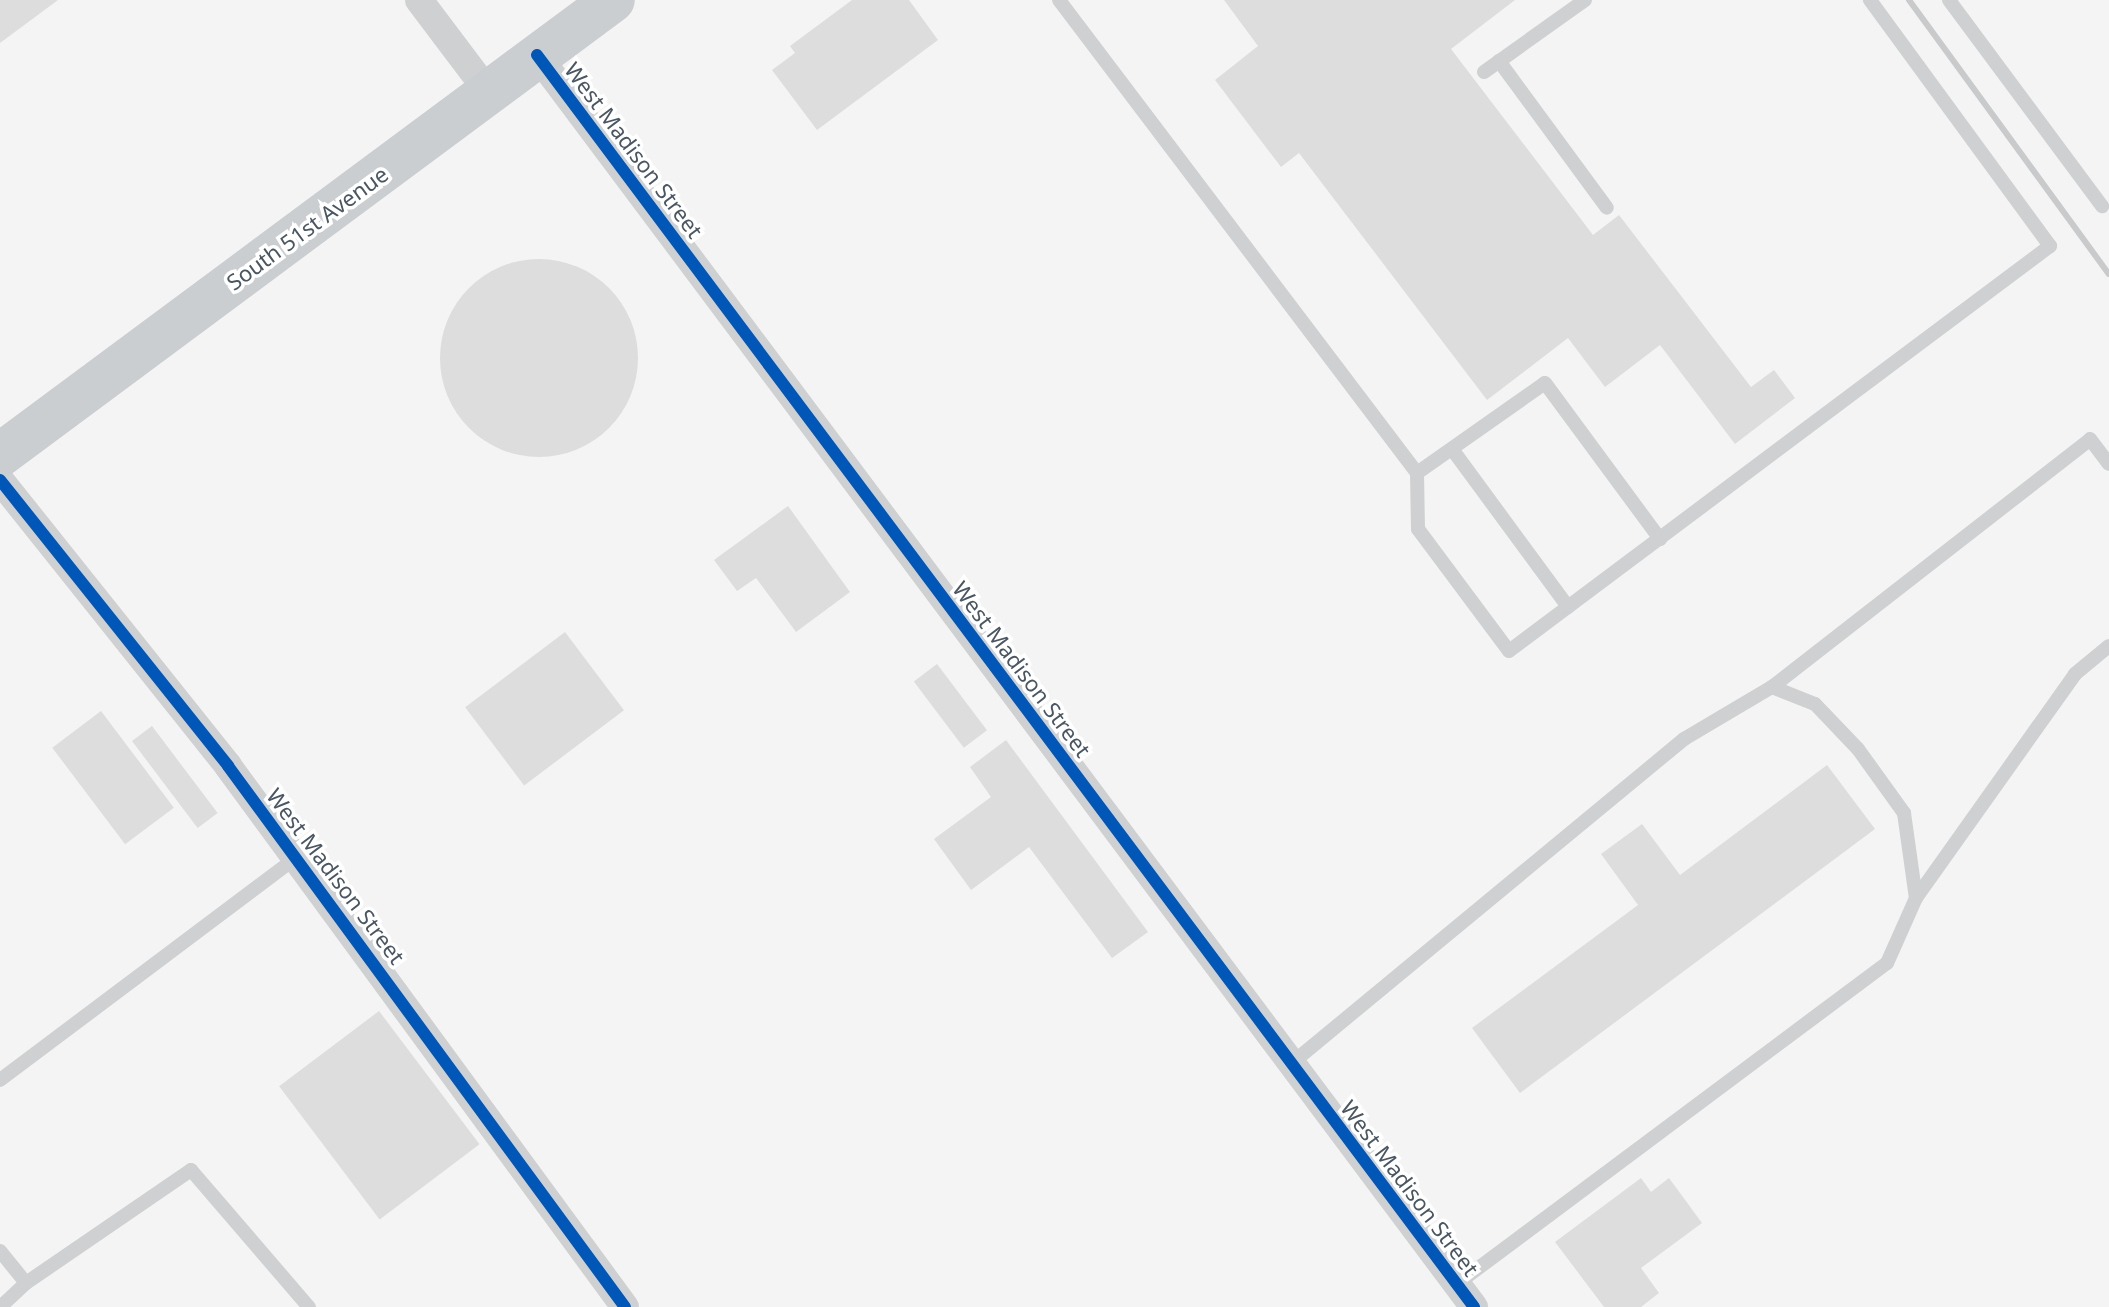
<!DOCTYPE html>
<html>
<head>
<meta charset="utf-8">
<style>
	body { margin:0 }
	#map { position:relative; width:2109px; height:1307px; overflow:hidden; background:#f4f4f4; font-family:"Noto Sans",sans-serif }
	div>[style] { position:absolute }
	.building>* { inset:0; background:#ddddde; transform-origin:0 0 }
	.round { border-radius:50% }
	.service>* { height:14px; margin:-7px; padding:0 7px; transform-origin:7px; border-radius:7px; background:#ced0d2 }
	.minor>* { height:28px; margin:-14px; padding:0 14px; transform-origin:14px; border-radius:14px; background:#ced0d2 }
	.primary>* { height:44px; margin:-22px; padding:0 22px; transform-origin:22px; border-radius:22px; background:#caced1 }
	.rail>* { height:6px; margin:-3px; padding:0 3px; transform-origin:3px; border-radius:3px; background:#c9cacc }
	.cycleway>* { height:12px; margin:-6px; padding:0 6px; transform-origin:6px; border-radius:6px; background:#0057b8 }
	span { translate:-50% -50%; white-space:nowrap; text-align:center; line-height:1.15; -webkit-text-stroke:7px #fff; paint-order:stroke }
	.street-label { font-size:22px; color:#4a5661 }
</style>
</head>
<body>
<div id="map">
	<div class="building">
		<div style="clip-path:polygon(0 0,58px 0,0 43px)"></div>
		<div style="clip-path:polygon(852px 0,909px 0,938px 40px,817px 130px,772px 70px,795px 53px,790px 46px)"></div>
		<div style="clip-path:polygon(1224px 0,1515px 0,1451px 49px,1593px 235px,1619px 215px,1751px 387px,1774px 370px,1795px 398px,1735px 444px,1660px 345px,1605px 387px,1568px 338px,1487px 400px,1299px 153px,1281px 167px,1215px 80px,1258px 46px)"></div>
		<div class="round" style="left:440px;top:259px;width:198px;height:198px"></div>
		<div style="clip-path:polygon(788px 506px,850px 592px,796px 632px,756px 578px,737px 591px,714px 560px)"></div>
		<div style="left:565px;top:632px;width:98px;height:125px;rotate:53deg"></div>
		<div style="left:937px;top:664px;width:83px;height:29px;rotate:53deg"></div>
		<div style="left:101px;top:711px;width:121px;height:61px;rotate:53deg"></div>
		<div style="left:152px;top:726px;width:109px;height:25px;rotate:53deg"></div>
		<div style="clip-path:polygon(1006px 740px,1148px 932px,1112px 958px,1029px 847px,971px 890px,934px 839px,991px 797px,970px 767px)"></div>
		<div style="clip-path:polygon(1827px 765px,1875px 829px,1520px 1093px,1472px 1028px,1638px 905px,1601px 854px,1642px 824px,1680px 875px)"></div>
		<div style="left:379px;top:1011px;width:167px;height:125px;rotate:53deg"></div>
		<div style="clip-path:polygon(1641px 1178px,1651px 1192px,1669px 1178px,1702px 1223px,1641px 1268px,1659px 1293px,1641px 1307px,1604px 1307px,1555px 1242px)"></div>
	</div>
	<div class="service">
		<div style="left:1059px;top:0;width:593px;rotate:52.88deg"></div>
		<div style="left:1417px;top:473px;width:56px;rotate:89deg"></div>
		<div style="left:1418px;top:529px;width:152px;rotate:53.3deg"></div>
		<div style="left:1509px;top:651px;width:676px;rotate:-36.82deg"></div>
		<div style="left:2050px;top:246px;width:305px;rotate:-126.2deg"></div>
		<div style="left:1949px;top:0;width:257px;rotate:53.4deg"></div>
		<div style="left:1499px;top:61px;width:182px;rotate:53.7deg"></div>
		<div style="left:1484px;top:72px;width:124px;rotate:-35.5deg"></div>
		<div style="left:1452px;top:449px;width:196px;rotate:53.7deg"></div>
		<div style="left:1417px;top:473px;width:156px;rotate:-35.1deg"></div>
		<div style="left:1545px;top:383px;width:194px;rotate:53.6deg"></div>
		<div style="left:1772px;top:687px;width:403px;rotate:-37.9deg"></div>
		<div style="left:2090px;top:439px;width:31px;rotate:53deg"></div>
		<div style="left:1916px;top:898px;width:275px;rotate:-54.6deg"></div>
		<div style="left:2075px;top:674px;width:44px;rotate:-39.5deg"></div>
		<div style="left:1292px;top:1063px;width:509px;rotate:-39.57deg"></div>
		<div style="left:1684px;top:739px;width:102px;rotate:-30.6deg"></div>
		<div style="left:1772px;top:687px;width:46px;rotate:21.6deg"></div>
		<div style="left:1815px;top:704px;width:62px;rotate:46.3deg"></div>
		<div style="left:1858px;top:749px;width:79px;rotate:54.3deg"></div>
		<div style="left:1904px;top:813px;width:86px;rotate:82deg"></div>
		<div style="left:1916px;top:898px;width:71px;rotate:114deg"></div>
		<div style="left:1887px;top:963px;width:537px;rotate:143.26deg"></div>
		<div style="left:0;top:1080px;width:371px;rotate:-36.9deg"></div>
		<div style="left:0;top:1251px;width:41px;rotate:50.9deg"></div>
		<div style="left:26px;top:1283px;width:35px;rotate:137deg"></div>
		<div style="left:26px;top:1283px;width:200px;rotate:-34.4deg"></div>
		<div style="left:191px;top:1170px;width:181px;rotate:49.3deg"></div>
	</div>
	<div class="minor">
		<div style="left:419px;top:0;width:116px;rotate:53deg"></div>
		<div style="left:537px;top:55px;width:1564px;rotate:53.19deg"></div>
		<div style="left:0;top:480px;width:366px;rotate:51.4deg"></div>
		<div style="left:228px;top:766px;width:671px;rotate:53.73deg"></div>
	</div>
	<div class="primary">
		<div style="left:0;top:455px;width:763px;rotate:-36.58deg"></div>
	</div>
	<div class="rail">
		<div style="left:1909px;top:0;width:339px;rotate:53.9deg"></div>
	</div>
	<div class="cycleway">
		<div style="left:537px;top:55px;width:1564px;rotate:53.19deg"></div>
		<div style="left:0;top:480px;width:366px;rotate:51.4deg"></div>
		<div style="left:228px;top:766px;width:671px;rotate:53.73deg"></div>
	</div>
	<div class="street-label">
		<span style="left:634px;top:150px;rotate:53deg">West Madison Street</span>
		<span style="left:307px;top:228px;rotate:-36deg">South 51st Avenue</span>
		<span style="left:1022px;top:669px;rotate:53deg">West Madison Street</span>
		<span style="left:336px;top:876px;rotate:53deg">West Madison Street</span>
		<span style="left:1410px;top:1188px;rotate:53deg">West Madison Street</span>
	</div>
</div>
</body>
</html>
